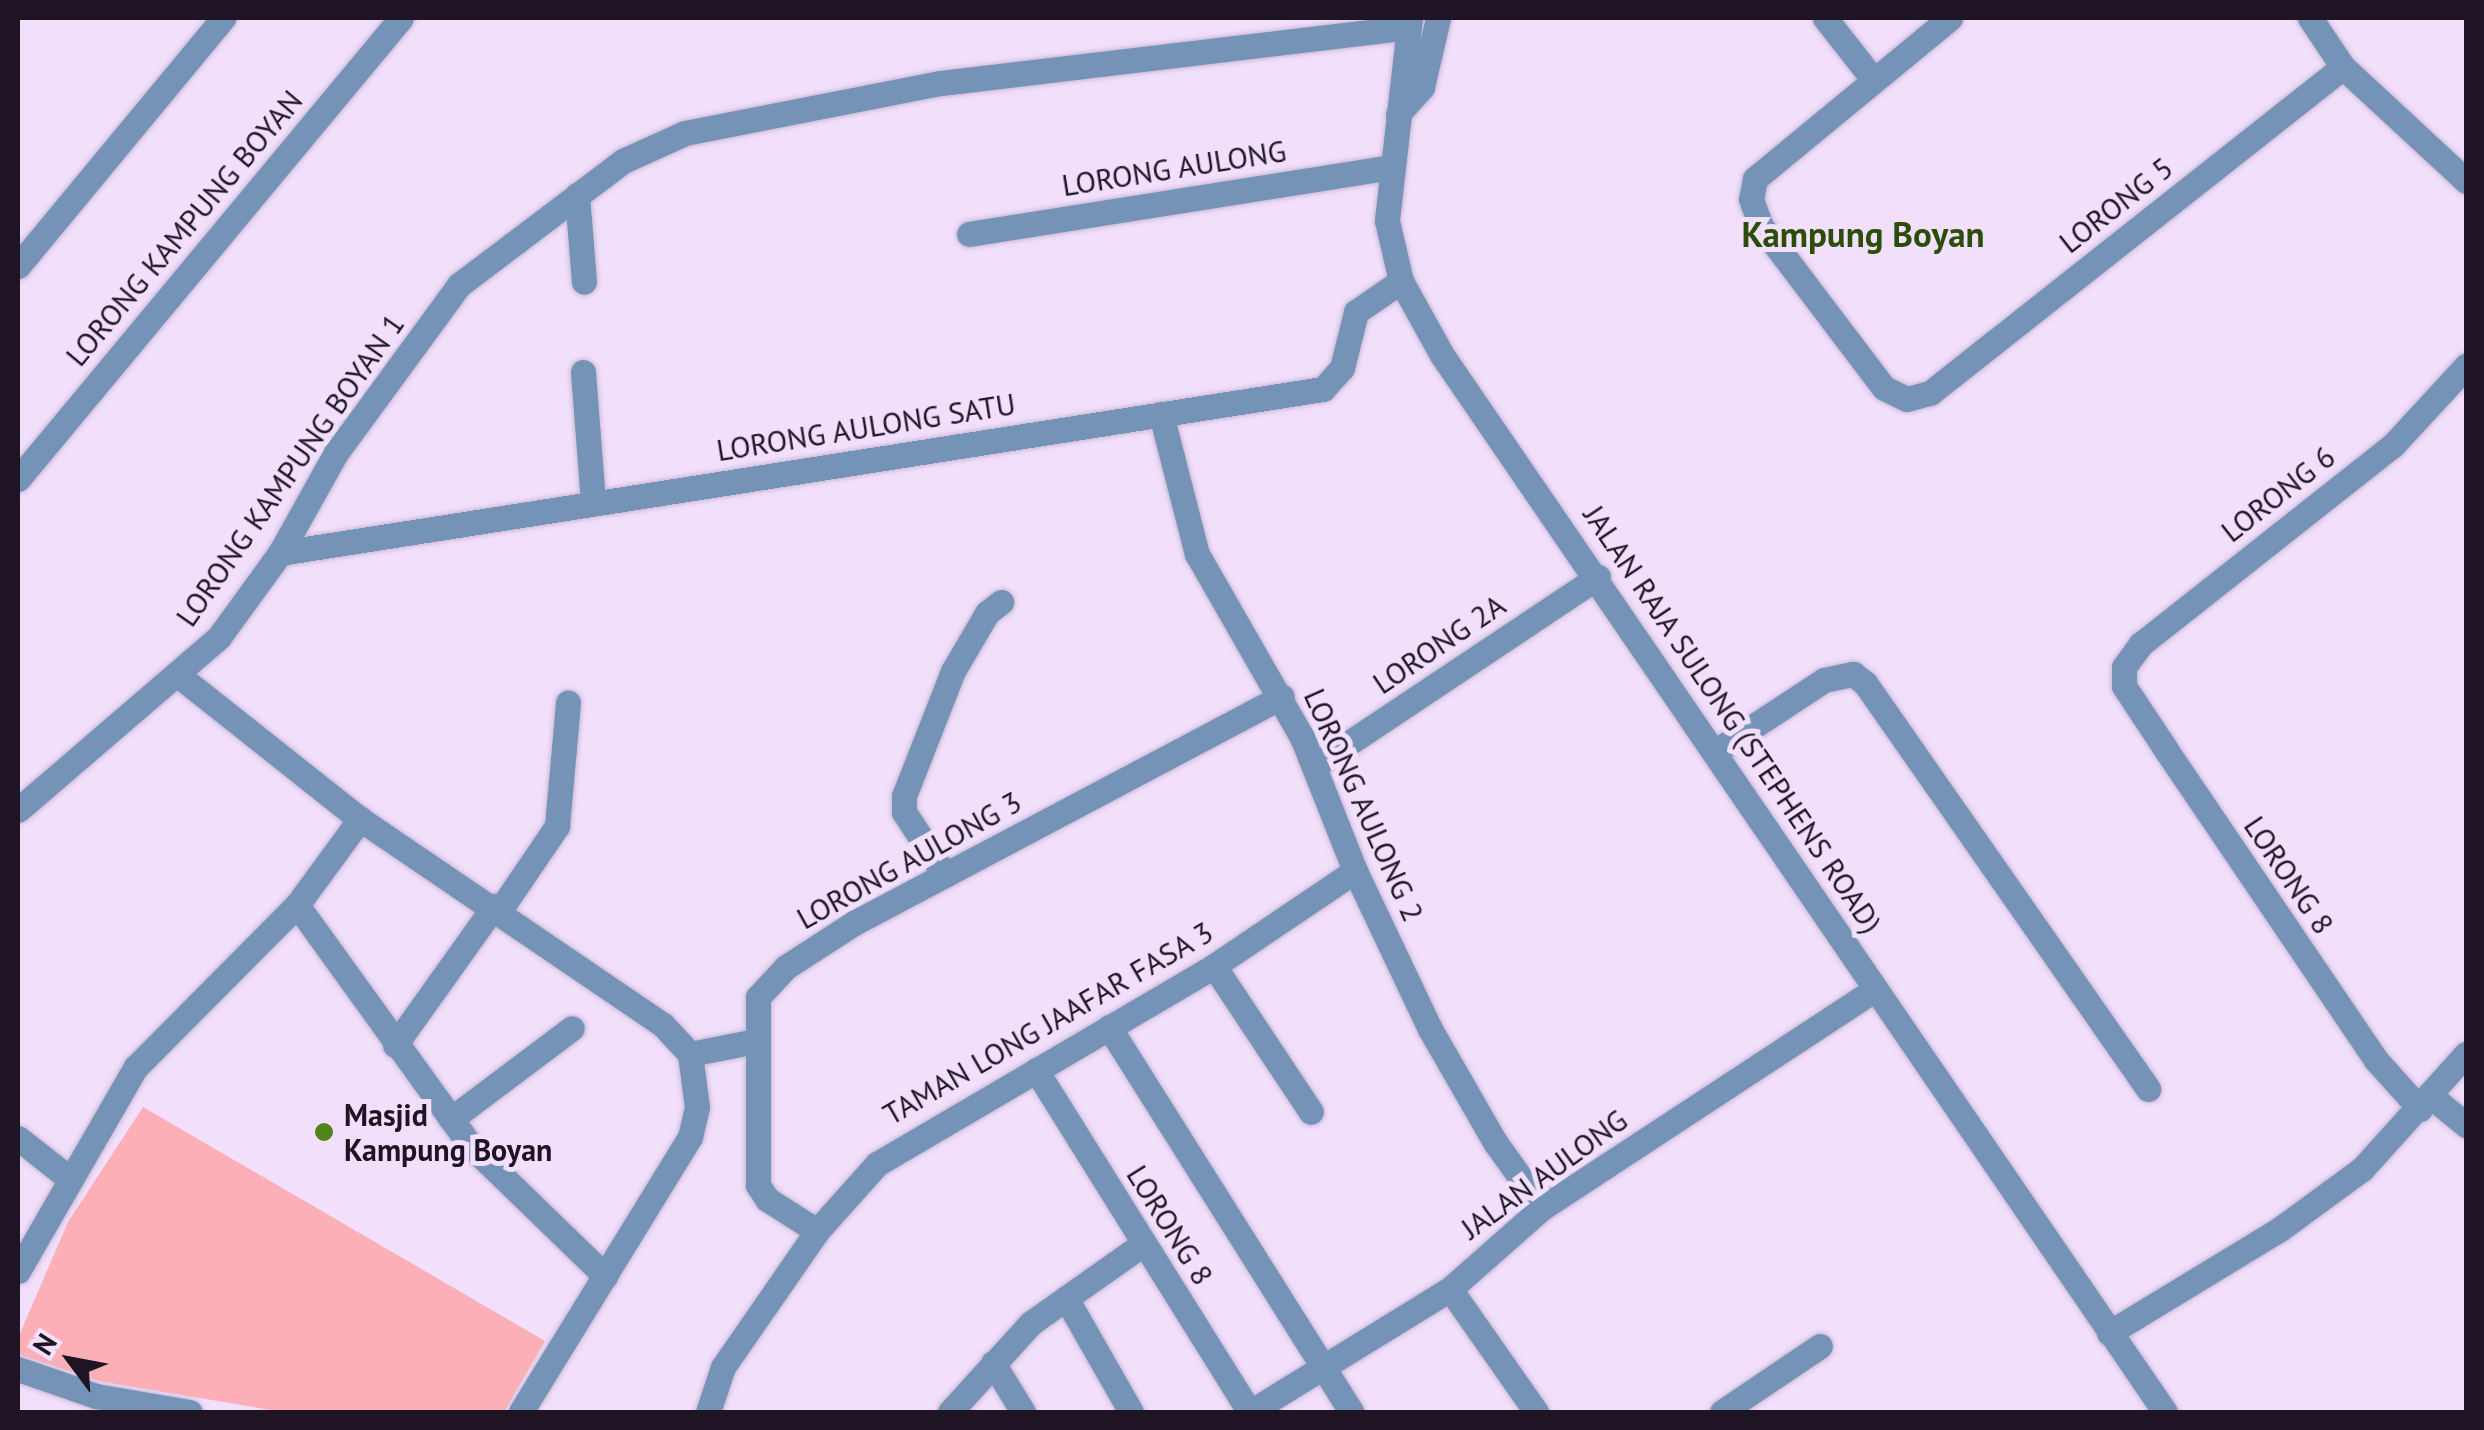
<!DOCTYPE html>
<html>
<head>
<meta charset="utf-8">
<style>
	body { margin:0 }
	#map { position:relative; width:2484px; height:1430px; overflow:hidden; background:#f1dffc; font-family:"PT Sans",sans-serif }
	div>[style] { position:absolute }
	.green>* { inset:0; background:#fcafb6 }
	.roads { filter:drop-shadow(0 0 2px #cbbad5) drop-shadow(0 0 2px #cbbad5) }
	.minor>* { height:25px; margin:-12.5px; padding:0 12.5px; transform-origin:12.5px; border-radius:12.5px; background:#7593b6 }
	.dots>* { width:28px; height:28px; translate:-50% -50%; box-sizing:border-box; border:5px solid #f1dffc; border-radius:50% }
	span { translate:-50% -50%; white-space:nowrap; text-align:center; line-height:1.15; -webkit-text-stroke:10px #f1dffc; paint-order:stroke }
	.street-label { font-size:30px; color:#1e1424 }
	.poi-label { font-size:30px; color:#1e1424; font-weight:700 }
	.left { translate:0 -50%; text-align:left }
	.quarter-label { font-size:35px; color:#2c4d08; font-weight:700 }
	.frame { position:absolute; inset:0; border:20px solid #1e1424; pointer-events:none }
	.north { position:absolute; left:20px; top:1310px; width:100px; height:100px; -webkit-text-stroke:8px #f1dffc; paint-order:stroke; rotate:302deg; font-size:28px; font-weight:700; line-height:40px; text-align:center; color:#1e1424 }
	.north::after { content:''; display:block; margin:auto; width:35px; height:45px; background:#1e1424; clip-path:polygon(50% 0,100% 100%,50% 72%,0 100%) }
</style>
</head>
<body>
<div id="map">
	<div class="green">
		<div style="clip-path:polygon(143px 1107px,545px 1341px,504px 1412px,282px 1412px,99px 1381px,18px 1354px,18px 1338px,68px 1222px)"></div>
	</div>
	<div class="roads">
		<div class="minor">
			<div style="left:1410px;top:18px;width:204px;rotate:96.5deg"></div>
			<div style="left:1387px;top:221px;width:62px;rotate:76.9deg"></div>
			<div style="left:1401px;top:281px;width:85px;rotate:61deg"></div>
			<div style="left:1442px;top:355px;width:1281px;rotate:55.63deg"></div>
			<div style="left:1825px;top:18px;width:76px;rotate:51.9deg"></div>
			<div style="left:1950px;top:18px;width:253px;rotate:140.5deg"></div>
			<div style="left:1755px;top:179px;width:20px;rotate:101deg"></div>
			<div style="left:1751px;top:199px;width:29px;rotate:70deg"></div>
			<div style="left:1761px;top:226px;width:203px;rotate:52.8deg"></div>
			<div style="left:1884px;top:388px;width:25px;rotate:26deg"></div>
			<div style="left:1907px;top:399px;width:24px;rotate:-15deg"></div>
			<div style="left:1930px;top:393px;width:526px;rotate:-38.29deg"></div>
			<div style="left:2310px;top:18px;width:59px;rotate:56deg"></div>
			<div style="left:2343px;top:67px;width:168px;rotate:42.8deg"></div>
			<div style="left:1398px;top:114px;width:36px;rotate:-48deg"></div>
			<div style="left:1422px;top:87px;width:71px;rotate:-76.9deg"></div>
			<div style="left:577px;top:195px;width:87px;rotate:85.4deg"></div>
			<div style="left:969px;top:234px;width:426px;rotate:-9deg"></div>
			<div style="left:18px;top:266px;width:322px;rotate:-50.4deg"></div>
			<div style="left:583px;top:372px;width:131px;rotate:85.6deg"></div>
			<div style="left:1161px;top:414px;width:145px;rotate:75.6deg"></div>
			<div style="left:1197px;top:554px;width:211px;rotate:60.2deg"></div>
			<div style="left:1302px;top:737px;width:144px;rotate:68.4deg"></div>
			<div style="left:1355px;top:871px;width:175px;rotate:64.6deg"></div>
			<div style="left:1430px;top:1029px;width:130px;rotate:60.1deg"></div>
			<div style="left:1495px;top:1142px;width:81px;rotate:54.5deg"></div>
			<div style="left:18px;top:479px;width:599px;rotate:-50.28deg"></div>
			<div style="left:280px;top:553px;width:1056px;rotate:-8.94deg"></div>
			<div style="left:1323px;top:389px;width:28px;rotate:-48deg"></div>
			<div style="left:1342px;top:368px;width:58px;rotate:-76deg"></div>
			<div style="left:1356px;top:312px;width:55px;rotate:-34.6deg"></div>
			<div style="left:178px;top:675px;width:232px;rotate:38.4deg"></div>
			<div style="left:360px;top:819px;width:366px;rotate:34.2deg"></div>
			<div style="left:663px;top:1025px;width:40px;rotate:47deg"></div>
			<div style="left:690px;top:1054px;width:53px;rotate:82.5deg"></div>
			<div style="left:697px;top:1107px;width:31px;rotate:103deg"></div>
			<div style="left:690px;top:1137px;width:323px;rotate:121.6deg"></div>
			<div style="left:1716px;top:751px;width:129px;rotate:-33.3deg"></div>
			<div style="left:1824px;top:680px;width:30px;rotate:-12deg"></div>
			<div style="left:1853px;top:674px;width:15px;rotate:37deg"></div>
			<div style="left:1865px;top:683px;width:495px;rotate:55.1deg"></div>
			<div style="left:1316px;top:765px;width:339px;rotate:-33.7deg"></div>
			<div style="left:18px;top:810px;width:265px;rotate:-40.7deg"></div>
			<div style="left:219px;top:637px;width:104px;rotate:-54deg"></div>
			<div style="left:280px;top:553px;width:115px;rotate:-60.8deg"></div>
			<div style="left:336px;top:453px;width:208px;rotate:-53.8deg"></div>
			<div style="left:459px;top:285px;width:206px;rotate:-37.1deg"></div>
			<div style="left:623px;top:161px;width:68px;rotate:-24.3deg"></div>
			<div style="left:685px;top:133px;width:261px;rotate:-11.1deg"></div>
			<div style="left:941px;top:83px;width:470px;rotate:-6.8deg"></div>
			<div style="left:945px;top:875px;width:75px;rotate:-123.1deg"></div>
			<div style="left:904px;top:812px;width:16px;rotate:-90deg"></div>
			<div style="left:904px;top:796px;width:134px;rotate:-68.6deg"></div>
			<div style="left:953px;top:671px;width:67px;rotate:-59.6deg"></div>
			<div style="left:987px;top:613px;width:18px;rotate:-38deg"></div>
			<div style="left:297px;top:905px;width:297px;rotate:54.2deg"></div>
			<div style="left:471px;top:1146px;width:187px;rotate:44.1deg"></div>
			<div style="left:500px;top:910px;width:102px;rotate:-55.8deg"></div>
			<div style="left:557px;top:826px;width:124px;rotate:-84.9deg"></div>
			<div style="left:1214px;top:966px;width:175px;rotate:56.4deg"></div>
			<div style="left:1109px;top:1027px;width:455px;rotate:57.8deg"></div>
			<div style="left:395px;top:1045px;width:171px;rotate:-54.5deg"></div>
			<div style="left:690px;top:1054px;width:67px;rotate:-11.1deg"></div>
			<div style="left:1036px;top:1070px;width:403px;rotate:58deg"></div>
			<div style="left:2433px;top:1098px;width:43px;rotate:39.3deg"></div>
			<div style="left:2420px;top:1109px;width:66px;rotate:-131.9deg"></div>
			<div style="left:2376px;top:1060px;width:377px;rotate:-124.1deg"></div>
			<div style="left:2165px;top:748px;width:74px;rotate:-123.5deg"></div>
			<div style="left:2124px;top:686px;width:19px;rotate:-90deg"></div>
			<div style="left:2124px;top:667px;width:29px;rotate:-54deg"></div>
			<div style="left:2141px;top:644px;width:321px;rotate:-38.3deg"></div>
			<div style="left:2393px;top:445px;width:108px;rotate:-47.3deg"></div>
			<div style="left:451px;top:1119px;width:151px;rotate:-36.9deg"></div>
			<div style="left:18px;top:1138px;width:66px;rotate:38.3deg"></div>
			<div style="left:817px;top:1231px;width:59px;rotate:-147.4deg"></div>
			<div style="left:767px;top:1199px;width:17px;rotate:-123deg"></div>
			<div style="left:758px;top:1185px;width:188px;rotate:-90deg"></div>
			<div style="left:758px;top:997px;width:41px;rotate:-47deg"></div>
			<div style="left:786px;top:967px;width:81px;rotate:-32.9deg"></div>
			<div style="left:854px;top:923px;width:484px;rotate:-27.9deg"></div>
			<div style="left:18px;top:1271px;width:236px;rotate:-60deg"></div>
			<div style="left:136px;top:1067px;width:228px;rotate:-45.2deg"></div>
			<div style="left:297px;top:905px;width:107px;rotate:-53.8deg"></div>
			<div style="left:1450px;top:1289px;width:150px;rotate:55deg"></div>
			<div style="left:1066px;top:1298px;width:131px;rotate:60.3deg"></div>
			<div style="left:2109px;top:1333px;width:200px;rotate:-31.3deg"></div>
			<div style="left:2280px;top:1229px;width:102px;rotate:-36.2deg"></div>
			<div style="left:2362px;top:1169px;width:155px;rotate:-47.9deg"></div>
			<div style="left:993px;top:1363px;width:57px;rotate:58.5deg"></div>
			<div style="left:18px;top:1369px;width:83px;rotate:19.1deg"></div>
			<div style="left:96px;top:1396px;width:95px;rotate:9.7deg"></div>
			<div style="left:708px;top:1412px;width:47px;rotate:-71.6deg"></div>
			<div style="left:723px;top:1367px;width:165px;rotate:-55.3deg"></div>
			<div style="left:817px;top:1231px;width:90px;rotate:-48.2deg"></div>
			<div style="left:877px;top:1164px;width:391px;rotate:-30.4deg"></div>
			<div style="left:1214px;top:966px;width:170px;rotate:-34deg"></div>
			<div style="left:950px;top:1412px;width:120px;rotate:-47.7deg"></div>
			<div style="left:1031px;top:1323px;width:137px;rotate:-35.2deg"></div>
			<div style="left:1250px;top:1412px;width:235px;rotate:-31.6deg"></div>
			<div style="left:1450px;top:1289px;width:123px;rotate:-41.4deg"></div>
			<div style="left:1542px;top:1208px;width:399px;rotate:-33.3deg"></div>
			<div style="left:1722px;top:1412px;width:118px;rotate:-34deg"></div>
		</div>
	</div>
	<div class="dots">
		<div style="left:324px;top:1132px;background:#51851c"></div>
	</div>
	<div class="street-label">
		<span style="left:1174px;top:168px;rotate:-9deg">LORONG AULONG</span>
		<span style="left:2116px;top:205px;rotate:-38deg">LORONG 5</span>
		<span style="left:184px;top:228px;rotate:-50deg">LORONG KAMPUNG BOYAN</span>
		<span style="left:866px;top:427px;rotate:-9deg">LORONG AULONG SATU</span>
		<span style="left:290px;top:470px;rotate:-55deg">LORONG KAMPUNG BOYAN 1</span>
		<span style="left:2278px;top:494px;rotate:-38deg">LORONG 6</span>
		<span style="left:1439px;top:644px;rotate:-34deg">LORONG 2A</span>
		<span style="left:1733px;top:719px;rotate:56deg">JALAN RAJA SULONG (STEPHENS ROAD)</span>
		<span style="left:1364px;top:805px;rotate:66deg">LORONG AULONG 2</span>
		<span style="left:909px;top:860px;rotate:-29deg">LORONG AULONG 3</span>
		<span style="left:2289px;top:875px;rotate:56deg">LORONG 8</span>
		<span style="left:1048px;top:1023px;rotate:-30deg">TAMAN LONG JAAFAR FASA 3</span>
		<span style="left:1544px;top:1174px;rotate:-36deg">JALAN AULONG</span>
		<span style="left:1170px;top:1225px;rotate:58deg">LORONG 8</span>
	</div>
	<div class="poi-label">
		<span class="left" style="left:344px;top:1132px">Masjid<br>Kampung Boyan</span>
	</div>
	<div class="quarter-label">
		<span style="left:1863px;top:234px">Kampung Boyan</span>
	</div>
	<div class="frame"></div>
	<div class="north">N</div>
</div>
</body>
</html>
